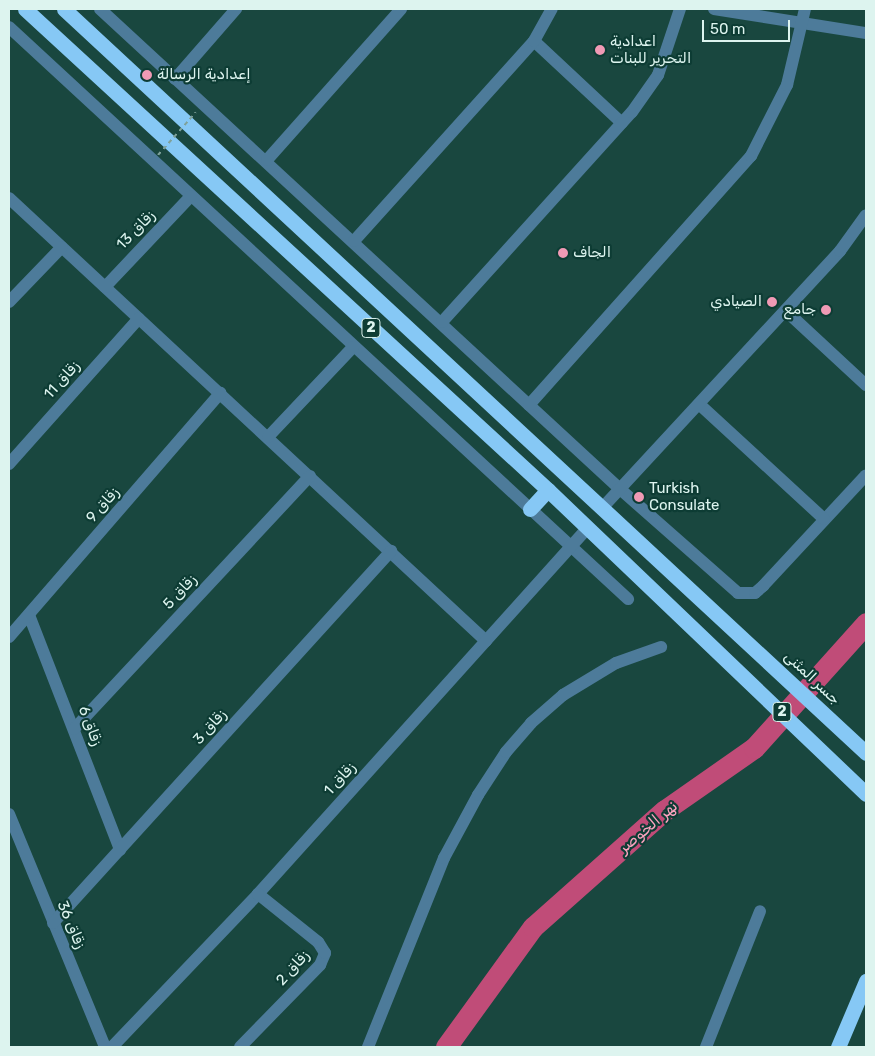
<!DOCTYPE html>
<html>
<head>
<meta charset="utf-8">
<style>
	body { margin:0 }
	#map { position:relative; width:875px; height:1056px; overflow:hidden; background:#19473f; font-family:Rubik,Cairo,sans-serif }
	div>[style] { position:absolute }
	.river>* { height:21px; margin:-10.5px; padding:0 10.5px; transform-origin:10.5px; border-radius:10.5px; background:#c04c78 }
	.minor>* { height:12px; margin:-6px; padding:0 6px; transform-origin:6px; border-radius:6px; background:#4d7b9a }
	.highway>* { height:15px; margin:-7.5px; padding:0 7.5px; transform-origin:7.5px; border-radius:7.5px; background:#86c8f5 }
	.path-bridge>* { height:2px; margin-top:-1px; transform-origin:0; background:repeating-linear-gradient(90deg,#7fa19a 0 4px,transparent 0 8px) }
	.dots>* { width:14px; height:14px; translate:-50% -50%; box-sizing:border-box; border:2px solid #0d3c34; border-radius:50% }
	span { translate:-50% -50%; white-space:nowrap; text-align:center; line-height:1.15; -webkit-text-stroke:4.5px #0d3c34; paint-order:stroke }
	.shield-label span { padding:1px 4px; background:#0d3c34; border:1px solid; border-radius:4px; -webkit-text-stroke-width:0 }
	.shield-label { font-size:14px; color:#ddf4ef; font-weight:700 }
	.poi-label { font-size:15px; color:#ddf4ef }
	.left { translate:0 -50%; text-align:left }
	.right { translate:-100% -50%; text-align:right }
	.street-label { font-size:15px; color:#ddf4ef }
	.water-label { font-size:16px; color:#fca3bf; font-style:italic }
	.frame { position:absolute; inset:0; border:10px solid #ddf4ef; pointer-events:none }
	.scale { position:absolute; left:702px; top:20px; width:88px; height:22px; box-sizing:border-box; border:2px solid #ddf4ef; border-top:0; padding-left:6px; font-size:15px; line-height:18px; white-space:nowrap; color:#ddf4ef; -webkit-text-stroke:4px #0d3c34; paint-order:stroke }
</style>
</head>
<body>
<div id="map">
	<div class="river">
		<div style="left:446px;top:1047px;width:148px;rotate:-54.1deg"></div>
		<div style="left:533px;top:927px;width:176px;rotate:-41.6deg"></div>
		<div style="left:665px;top:810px;width:108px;rotate:-34.9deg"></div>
		<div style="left:754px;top:748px;width:168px;rotate:-48.1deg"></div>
	</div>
	<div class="minor">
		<div style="left:100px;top:9px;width:708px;rotate:42.71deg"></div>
		<div style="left:620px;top:489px;width:157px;rotate:41.4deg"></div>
		<div style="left:738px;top:593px;width:17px"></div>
		<div style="left:755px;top:593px;width:11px;rotate:-41deg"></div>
		<div style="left:763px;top:586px;width:151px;rotate:-47.1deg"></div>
		<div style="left:714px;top:9px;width:154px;rotate:9deg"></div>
		<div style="left:9px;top:27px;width:843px;rotate:42.74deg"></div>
		<div style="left:534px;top:41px;width:120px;rotate:43deg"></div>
		<div style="left:175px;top:79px;width:93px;rotate:-48.9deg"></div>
		<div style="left:267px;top:160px;width:202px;rotate:-48.4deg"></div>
		<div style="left:9px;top:198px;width:651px;rotate:42.88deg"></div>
		<div style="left:354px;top:241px;width:269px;rotate:-48deg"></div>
		<div style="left:534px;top:41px;width:37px;rotate:-61deg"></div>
		<div style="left:105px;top:287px;width:125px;rotate:-46.6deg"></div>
		<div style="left:9px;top:302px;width:76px;rotate:-46.1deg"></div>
		<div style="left:786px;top:311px;width:109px;rotate:42.8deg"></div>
		<div style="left:442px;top:322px;width:283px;rotate:-47.9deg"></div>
		<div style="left:632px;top:112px;width:45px;rotate:-54.9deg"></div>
		<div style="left:658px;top:75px;width:70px;rotate:-71.6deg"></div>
		<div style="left:699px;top:404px;width:170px;rotate:42.6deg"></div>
		<div style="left:529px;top:405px;width:334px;rotate:-48.3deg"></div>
		<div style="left:751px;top:156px;width:80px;rotate:-63.1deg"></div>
		<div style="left:787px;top:85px;width:78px;rotate:-76.7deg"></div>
		<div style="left:268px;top:437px;width:124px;rotate:-46.6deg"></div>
		<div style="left:9px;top:464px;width:195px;rotate:-48.3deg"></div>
		<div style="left:603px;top:507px;width:349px;rotate:-47.2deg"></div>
		<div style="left:840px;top:251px;width:44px;rotate:-54.2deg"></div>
		<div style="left:29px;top:615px;width:252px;rotate:68.8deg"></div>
		<div style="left:9px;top:637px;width:323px;rotate:-49.1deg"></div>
		<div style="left:74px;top:729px;width:346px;rotate:-47deg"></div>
		<div style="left:9px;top:814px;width:252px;rotate:67.6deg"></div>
		<div style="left:53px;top:923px;width:503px;rotate:-47.74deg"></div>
		<div style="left:112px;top:1047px;width:211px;rotate:-46.3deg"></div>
		<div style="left:258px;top:894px;width:492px;rotate:-48deg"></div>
		<div style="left:240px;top:1047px;width:115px;rotate:-45.7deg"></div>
		<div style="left:320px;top:965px;width:13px;rotate:-67deg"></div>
		<div style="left:325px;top:953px;width:13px;rotate:-122deg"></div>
		<div style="left:318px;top:942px;width:77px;rotate:-141.3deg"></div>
		<div style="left:368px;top:1047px;width:204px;rotate:-68.1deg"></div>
		<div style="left:444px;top:858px;width:72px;rotate:-61.6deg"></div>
		<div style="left:478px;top:795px;width:51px;rotate:-56.9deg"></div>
		<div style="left:506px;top:752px;width:38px;rotate:-49deg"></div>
		<div style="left:531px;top:723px;width:43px;rotate:-41.2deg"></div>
		<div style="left:563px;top:695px;width:62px;rotate:-31.1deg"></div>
		<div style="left:616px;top:663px;width:48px;rotate:-19.6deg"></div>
		<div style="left:706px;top:1047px;width:146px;rotate:-68.3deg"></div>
	</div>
	<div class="highway">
		<div style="left:25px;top:9px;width:711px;rotate:42.6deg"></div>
		<div style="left:548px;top:490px;width:440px;rotate:43.7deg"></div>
		<div style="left:64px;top:9px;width:1094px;rotate:42.85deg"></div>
		<div style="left:530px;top:509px;width:26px;rotate:-47deg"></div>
		<div style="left:838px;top:1047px;width:72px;rotate:-67deg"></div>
	</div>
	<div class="path-bridge">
		<div style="left:158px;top:155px;width:57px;rotate:-48.5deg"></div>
	</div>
	<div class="dots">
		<div style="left:600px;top:50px;background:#f09ab5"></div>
		<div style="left:147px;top:75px;background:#f09ab5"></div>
		<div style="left:563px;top:253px;background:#f09ab5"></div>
		<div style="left:772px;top:302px;background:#f09ab5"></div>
		<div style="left:826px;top:310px;background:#f09ab5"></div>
		<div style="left:639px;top:497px;background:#f09ab5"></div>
	</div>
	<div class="shield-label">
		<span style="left:371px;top:328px">2</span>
		<span style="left:782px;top:712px">2</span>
	</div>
	<div class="poi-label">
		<span class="left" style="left:610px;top:50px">اعدادية<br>التحرير للبنات</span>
		<span class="left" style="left:157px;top:75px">إعدادية الرسالة</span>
		<span class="left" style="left:573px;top:253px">الجاف</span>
		<span class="right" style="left:762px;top:302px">الصيادي</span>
		<span class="right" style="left:816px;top:310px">جامع</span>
		<span class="left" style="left:649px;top:497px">Turkish<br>Consulate</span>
	</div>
	<div class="street-label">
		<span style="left:136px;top:230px;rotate:-46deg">زقاق 13</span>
		<span style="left:62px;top:380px;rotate:-48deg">زقاق 11</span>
		<span style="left:103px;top:505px;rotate:-49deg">زقاق 9</span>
		<span style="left:180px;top:592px;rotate:-47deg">زقاق 5</span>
		<span style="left:812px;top:678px;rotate:43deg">جسر المثنى</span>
		<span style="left:90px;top:726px;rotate:69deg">زقاق 6</span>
		<span style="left:210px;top:727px;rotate:-48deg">زقاق 3</span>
		<span style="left:340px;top:779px;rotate:-48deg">زقاق 1</span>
		<span style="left:71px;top:925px;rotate:67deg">زقاق 36</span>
		<span style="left:293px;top:968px;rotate:-48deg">زقاق 2</span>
	</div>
	<div class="water-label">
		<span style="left:648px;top:827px;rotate:-40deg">نهر الخوصر</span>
	</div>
	<div class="frame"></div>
	<div class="scale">50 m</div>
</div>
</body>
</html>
